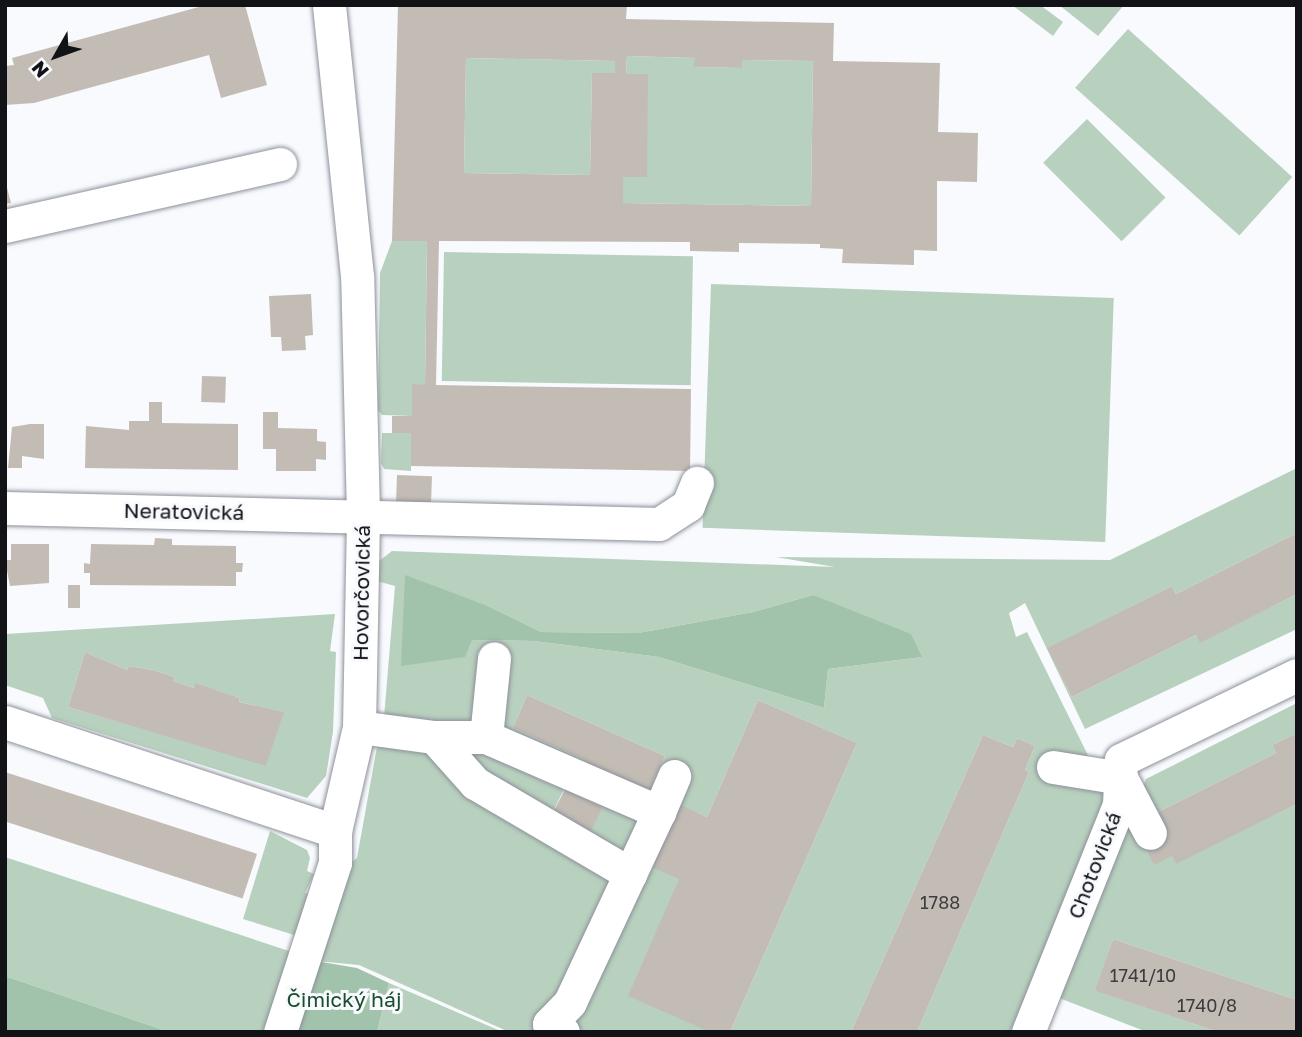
<!DOCTYPE html>
<html>
<head>
<meta charset="utf-8">
<style>
	body { margin:0 }
	#map { position:relative; width:1302px; height:1037px; overflow:hidden; background:#f8fafe; font-family:"Golos Text",sans-serif }
	div>[style] { position:absolute }
	.green>* { inset:0; background:#b8d1be; transform-origin:0 0 }
	.forest>* { inset:0; background:#a2c3ab }
	.building>* { inset:0; background:#c3bcb4; transform-origin:0 0 }
	.roads { filter:drop-shadow(0 0 2px #8d919a) drop-shadow(0 0 2px #8d919a) }
	.minor>* { height:33px; margin:-16.5px; padding:0 16.5px; transform-origin:16.5px; border-radius:16.5px; background:#fff }
	span { translate:-50% -50%; white-space:nowrap; text-align:center; line-height:1.15; -webkit-text-stroke:6px #f8fafe; paint-order:stroke }
	.number-label { font-size:18px; color:#3e3d3e }
	.number-label span { -webkit-text-stroke-width:0 }
	.street-label { font-size:21px; color:#111316 }
	.park-label { font-size:21px; color:#184d2d }
	.frame { position:absolute; inset:0; border:7px solid #111316; pointer-events:none }
	.north { position:absolute; left:21px; top:21px; width:70px; height:70px; -webkit-text-stroke:5px #f8fafe; paint-order:stroke; rotate:230deg; font-size:19px; font-weight:700; line-height:28px; text-align:center; color:#111316 }
	.north::after { content:''; display:block; margin:auto; width:24px; height:32px; background:#111316; clip-path:polygon(50% 0,100% 100%,50% 72%,0 100%) }
</style>
</head>
<body>
<div id="map">
	<div class="green">
		<div style="clip-path:polygon(1012px 5px,1040px 5px,1063px 22px,1053px 36px)"></div>
		<div style="clip-path:polygon(1059px 5px,1124px 5px,1098px 36px)"></div>
		<div style="left:1128px;top:29px;width:221px;height:79px;rotate:42deg"></div>
		<div style="clip-path:polygon(627px 56px,695px 58px,695px 67px,742px 68px,742px 60px,813px 61px,811px 206px,623px 203px,623px 177px,647px 74px,626px 74px)"></div>
		<div style="clip-path:polygon(466px 58px,615px 61px,615px 73px,592px 73px,590px 175px,464px 173px)"></div>
		<div style="left:1087px;top:119px;width:111px;height:62px;rotate:45deg"></div>
		<div style="clip-path:polygon(392px 241px,427px 241px,425px 385px,412px 385px,412px 416px,382px 415px,378px 410px,380px 273px)"></div>
		<div style="left:444px;top:252px;width:249px;height:129px;rotate:1deg"></div>
		<div style="left:711px;top:284px;width:403px;height:244px;rotate:2deg"></div>
		<div style="clip-path:polygon(382px 433px,411px 433px,411px 471px,384px 469px,381px 463px)"></div>
		<div style="clip-path:polygon(evenodd,1297px 468px,1297px 533px,1176px 594px,1172px 586px,1048px 648px,1072px 697px,1196px 635px,1201px 642px,1297px 594px,1297px 629px,1085px 729px,1025px 603px,1009px 613px,1016px 637px,1027px 632px,1119px 818px,1027px 1032px,917px 1032px,1029px 772px,1025px 770px,1035px 746px,1017px 738px,1013px 747px,983px 735px,851px 1032px,730px 1032px,857px 743px,758px 700px,707px 817px,674px 803px,679px 879px,710px 1032px,509px 1032px,359px 965px,316px 961px,344px 868px,357px 858px,378px 741px,382px 741px,395px 586px,373px 580px,374px 565px,392px 551px,835px 567px,776px 557px,1110px 560px,1297px 468px,405px 576px,486px 605px,541px 632px,638px 633px,753px 612px,813px 595px,922px 657px,828px 669px,824px 708px,659px 657px,534px 641px,472px 640px,405px 576px,1297px 468px,527px 695px,665px 756px,646px 799px,585px 760px,513px 728px,527px 695px,1297px 468px,564px 789px,601px 808px,590px 831px,553px 812px,564px 789px)"></div>
		<div style="clip-path:polygon(evenodd,335px 614px,330px 651px,336px 652px,333px 732px,326px 776px,307px 798px,52px 718px,43px 698px,5px 685px,5px 634px,335px 614px,85px 652px,127px 670px,129px 666px,153px 670px,175px 677px,173px 681px,194px 688px,196px 684px,240px 698px,239px 702px,283px 712px,266px 765px,68px 707px,85px 652px)"></div>
		<div style="clip-path:polygon(1297px 703px,1297px 733px,1272px 745px,1276px 753px,1152px 815px,1176px 863px,1297px 804px,1297px 1000px,1113px 939px,1096px 991px,1218px 1032px,1147px 1032px,1054px 996px,1146px 779px)"></div>
		<div style="clip-path:polygon(270px 831px,307px 850px,310px 858px,307px 871px,314px 874px,305px 893px,320px 897px,307px 939px,243px 919px)"></div>
		<div style="clip-path:polygon(5px 857px,295px 953px,267px 1032px,169px 1032px,5px 976px)"></div>
		<div style="clip-path:polygon(389px 983px,503px 1032px,377px 1032px)"></div>
	</div>
	<div class="forest">
		<div style="clip-path:polygon(405px 575px,486px 605px,541px 632px,638px 633px,753px 612px,813px 595px,911px 634px,922px 657px,828px 669px,824px 708px,659px 657px,534px 641px,472px 640px,465px 657px,401px 666px)"></div>
		<div style="clip-path:polygon(316px 961px,357px 968px,389px 983px,377px 1032px,293px 1032px)"></div>
		<div style="clip-path:polygon(5px 976px,169px 1032px,5px 1032px)"></div>
	</div>
	<div class="building">
		<div style="clip-path:polygon(206px 5px,245px 5px,267px 85px,221px 98px,209px 55px,34px 103px,5px 105px,5px 66px,14px 65px,12px 58px)"></div>
		<div style="clip-path:polygon(evenodd,398px 5px,627px 5px,626px 19px,834px 23px,833px 61px,940px 63px,938px 132px,978px 133px,977px 182px,937px 181px,937px 251px,914px 250px,914px 265px,842px 263px,843px 249px,820px 248px,820px 244px,739px 243px,739px 252px,690px 251px,690px 242px,439px 241px,436px 385px,691px 389px,690px 471px,411px 466px,411px 433px,392px 433px,392px 416px,412px 416px,412px 384px,425px 385px,427px 241px,392px 241px,398px 5px,627px 56px,695px 58px,694px 67px,742px 68px,742px 60px,813px 61px,811px 206px,623px 203px,623px 177px,647px 177px,648px 74px,626px 74px,627px 56px,398px 5px,466px 58px,615px 61px,615px 73px,592px 73px,590px 175px,464px 173px,466px 58px)"></div>
		<div style="clip-path:polygon(5px 180px,11px 203px,5px 204px)"></div>
		<div style="clip-path:polygon(311px 294px,313px 335px,305px 336px,306px 350px,282px 351px,281px 337px,271px 337px,269px 296px)"></div>
		<div style="left:202px;top:376px;width:24px;height:26px;rotate:2deg"></div>
		<div style="clip-path:polygon(149px 402px,162px 402px,162px 423px,238px 424px,238px 470px,85px 468px,86px 426px,129px 430px,129px 421px,149px 421px)"></div>
		<div style="clip-path:polygon(263px 412px,278px 412px,278px 428px,317px 429px,317px 441px,326px 442px,326px 460px,316px 459px,316px 471px,276px 471px,276px 449px,263px 449px)"></div>
		<div style="clip-path:polygon(30px 424px,44px 424px,44px 459px,22px 456px,22px 468px,8px 468px,12px 427px)"></div>
		<div style="left:397px;top:475px;width:35px;height:29px;rotate:2deg"></div>
		<div style="clip-path:polygon(1297px 533px,1297px 594px,1200px 643px,1196px 635px,1072px 697px,1047px 648px,1172px 586px,1176px 594px)"></div>
		<div style="clip-path:polygon(155px 538px,172px 539px,172px 545px,236px 546px,236px 563px,243px 563px,242px 572px,236px 572px,236px 586px,90px 585px,90px 573px,84px 573px,84px 563px,90px 564px,91px 544px,154px 545px)"></div>
		<div style="clip-path:polygon(11px 544px,49px 544px,49px 583px,10px 586px,5px 560px,11px 560px)"></div>
		<div style="left:68px;top:585px;width:12px;height:23px"></div>
		<div style="clip-path:polygon(85px 652px,127px 670px,129px 666px,153px 670px,175px 677px,173px 681px,194px 688px,195px 683px,240px 698px,239px 702px,284px 712px,266px 766px,68px 707px)"></div>
		<div style="clip-path:polygon(527px 695px,665px 756px,646px 799px,581px 770px,585px 760px,513px 728px)"></div>
		<div style="clip-path:polygon(758px 700px,857px 743px,730px 1032px,710px 1032px,628px 996px,679px 879px,647px 865px,674px 802px,707px 817px)"></div>
		<div style="clip-path:polygon(1297px 733px,1297px 804px,1176px 864px,1172px 856px,1154px 865px,1142px 840px,1152px 815px,1276px 753px,1272px 745px)"></div>
		<div style="clip-path:polygon(983px 735px,1013px 747px,1017px 738px,1035px 746px,1025px 770px,1029px 772px,917px 1032px,851px 1032px)"></div>
		<div style="left:5px;top:772px;width:265px;height:47px;rotate:18deg"></div>
		<div style="left:565px;top:789px;width:42px;height:26px;rotate:27deg"></div>
		<div style="clip-path:polygon(1113px 939px,1297px 1000px,1297px 1032px,1218px 1032px,1095px 991px)"></div>
	</div>
	<div class="roads">
		<div class="minor">
			<div style="left:5px;top:226px;width:282px;rotate:-12.7deg"></div>
			<div style="left:5px;top:508px;width:654px;rotate:1.4deg"></div>
			<div style="left:659px;top:524px;width:35px;rotate:-33deg"></div>
			<div style="left:688px;top:505px;width:24px;rotate:-68deg"></div>
			<div style="left:5px;top:722px;width:348px;rotate:18.3deg"></div>
			<div style="left:359px;top:727px;width:76px;rotate:7.6deg"></div>
			<div style="left:434px;top:737px;width:52px"></div>
			<div style="left:486px;top:737px;width:189px;rotate:23.4deg"></div>
			<div style="left:659px;top:812px;width:39px;rotate:-67deg"></div>
			<div style="left:434px;top:737px;width:62px;rotate:48.3deg"></div>
			<div style="left:475px;top:783px;width:180px;rotate:30.4deg"></div>
			<div style="left:486px;top:737px;width:79px;rotate:-84.2deg"></div>
			<div style="left:1053px;top:767px;width:69px;rotate:9.2deg"></div>
			<div style="left:1121px;top:778px;width:62px;rotate:62.2deg"></div>
			<div style="left:280px;top:1032px;width:178px;rotate:-72deg"></div>
			<div style="left:335px;top:863px;width:32px;rotate:-90deg"></div>
			<div style="left:335px;top:831px;width:107px;rotate:-77deg"></div>
			<div style="left:359px;top:727px;width:213px;rotate:-88.9deg"></div>
			<div style="left:363px;top:514px;width:238px;rotate:-91.4deg"></div>
			<div style="left:357px;top:276px;width:272px;rotate:-95.9deg"></div>
			<div style="left:563px;top:1032px;width:16px;rotate:-150deg"></div>
			<div style="left:549px;top:1024px;width:30px;rotate:-46deg"></div>
			<div style="left:570px;top:1002px;width:210px;rotate:-64.9deg"></div>
			<div style="left:1028px;top:1032px;width:245px;rotate:-68.2deg"></div>
			<div style="left:1119px;top:805px;width:45px;rotate:-87.5deg"></div>
			<div style="left:1121px;top:760px;width:195px;rotate:-25.8deg"></div>
		</div>
	</div>
	<div class="number-label">
		<span style="left:940px;top:902px">1788</span>
		<span style="left:1143px;top:975px">1741/10</span>
		<span style="left:1207px;top:1005px">1740/8</span>
	</div>
	<div class="street-label">
		<span style="left:184px;top:511px;rotate:1deg">Neratovická</span>
		<span style="left:361px;top:593px;rotate:-89deg">Hovorčovická</span>
		<span style="left:1094px;top:865px;rotate:-69deg">Chotovická</span>
	</div>
	<div class="park-label">
		<span style="left:344px;top:999px">Čimický háj</span>
	</div>
	<div class="frame"></div>
	<div class="north">N</div>
</div>
</body>
</html>
